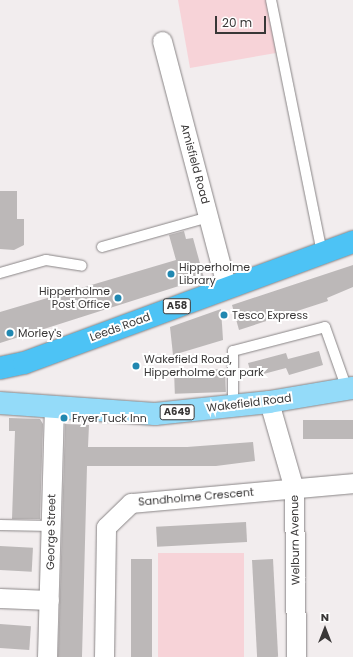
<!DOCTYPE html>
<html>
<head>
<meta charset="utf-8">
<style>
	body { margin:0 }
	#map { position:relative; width:353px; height:657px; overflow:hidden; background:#f2edee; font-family:Poppins,sans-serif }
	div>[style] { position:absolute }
	.green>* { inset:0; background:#f7d3d8; transform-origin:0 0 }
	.building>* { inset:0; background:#bcb8b8; transform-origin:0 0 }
	.roads { filter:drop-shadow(0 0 1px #898586) drop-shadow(0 0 1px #898586) }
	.lane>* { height:10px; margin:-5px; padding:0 5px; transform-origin:5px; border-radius:5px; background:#fff }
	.street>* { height:19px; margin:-9.5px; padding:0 9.5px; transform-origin:9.5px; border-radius:9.5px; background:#fff }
	.primary>* { height:22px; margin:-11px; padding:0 11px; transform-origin:11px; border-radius:11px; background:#94dbf9 }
	.highway>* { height:22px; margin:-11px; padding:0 11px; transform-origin:11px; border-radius:11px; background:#4dc3f5 }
	.dots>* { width:11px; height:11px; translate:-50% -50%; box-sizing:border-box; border:2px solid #fff; border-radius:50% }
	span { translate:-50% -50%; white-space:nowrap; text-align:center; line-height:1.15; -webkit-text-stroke:4px #fff; paint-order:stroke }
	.shield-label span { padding:1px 3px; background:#fff; border:1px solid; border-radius:3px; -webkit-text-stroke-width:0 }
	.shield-label { font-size:10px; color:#393737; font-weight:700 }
	.street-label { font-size:11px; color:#393737 }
	.poi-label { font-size:11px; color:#393737 }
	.left { translate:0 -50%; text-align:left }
	.right { translate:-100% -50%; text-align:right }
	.north { position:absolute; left:305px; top:609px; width:40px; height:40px; -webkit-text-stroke:3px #fff; paint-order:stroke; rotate:0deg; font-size:11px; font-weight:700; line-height:16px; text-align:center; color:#393737 }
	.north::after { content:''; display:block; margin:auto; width:14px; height:18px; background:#393737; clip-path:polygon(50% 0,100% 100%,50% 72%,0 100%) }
	.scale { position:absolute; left:215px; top:16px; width:51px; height:18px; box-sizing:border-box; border:2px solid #393737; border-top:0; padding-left:5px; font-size:12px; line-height:14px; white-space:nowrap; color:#393737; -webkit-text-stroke:3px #fff; paint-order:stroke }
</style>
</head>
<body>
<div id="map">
	<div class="green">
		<div style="clip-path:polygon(178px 0,266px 0,276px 53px,190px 68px)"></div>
		<div style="left:244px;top:553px;width:104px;height:86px;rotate:90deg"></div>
	</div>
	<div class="building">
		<div style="clip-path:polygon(0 191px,17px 191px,17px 219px,24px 219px,24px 245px,14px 250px,0 249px)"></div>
		<div style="clip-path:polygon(184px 231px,186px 239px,193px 238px,204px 278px,0 343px,0 312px,176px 260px,169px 235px)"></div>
		<div style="clip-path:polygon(353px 265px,353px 287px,327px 298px,328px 301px,239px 330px,232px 305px)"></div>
		<div style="clip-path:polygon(221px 309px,223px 340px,173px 355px,170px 327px)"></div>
		<div style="clip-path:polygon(319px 351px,323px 365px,289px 375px,286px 368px,252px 377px,248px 363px,286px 353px,288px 359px)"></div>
		<div style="left:225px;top:369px;width:23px;height:51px;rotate:88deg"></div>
		<div style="clip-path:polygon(9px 418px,40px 419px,43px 424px,40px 519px,12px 519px,15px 431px,9px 431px)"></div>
		<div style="left:353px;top:420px;width:19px;height:50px;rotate:90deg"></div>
		<div style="clip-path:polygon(65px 424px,89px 425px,88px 447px,187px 447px,253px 442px,255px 461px,216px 466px,87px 466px,82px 657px,58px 657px)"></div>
		<div style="left:246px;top:522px;width:20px;height:90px;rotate:87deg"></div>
		<div style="left:0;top:546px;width:33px;height:24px;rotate:3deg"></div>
		<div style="left:131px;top:559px;width:21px;height:98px"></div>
		<div style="left:273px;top:559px;width:98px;height:21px;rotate:87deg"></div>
		<div style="left:0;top:624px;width:31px;height:24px;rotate:4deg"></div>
	</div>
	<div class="roads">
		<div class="lane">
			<div style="left:271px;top:0;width:258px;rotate:78.6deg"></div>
			<div style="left:102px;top:247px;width:111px;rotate:-15.7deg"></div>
			<div style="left:0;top:273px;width:48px;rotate:-15.8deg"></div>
			<div style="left:46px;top:260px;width:36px;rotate:9deg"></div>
			<div style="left:233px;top:406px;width:55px;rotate:-90deg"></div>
			<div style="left:233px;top:351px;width:95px;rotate:-14.6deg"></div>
			<div style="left:325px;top:327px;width:66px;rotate:70.5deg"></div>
			<div style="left:0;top:525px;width:51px;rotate:1.1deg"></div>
		</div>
		<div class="street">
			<div style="left:162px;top:41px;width:255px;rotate:75.3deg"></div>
			<div style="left:269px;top:402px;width:91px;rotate:74deg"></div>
			<div style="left:294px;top:489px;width:168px;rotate:89.3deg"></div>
			<div style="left:0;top:598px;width:49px;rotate:2.3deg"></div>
			<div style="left:47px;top:657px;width:250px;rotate:-88.4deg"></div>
			<div style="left:104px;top:657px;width:130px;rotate:-89.1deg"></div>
			<div style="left:106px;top:527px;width:35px;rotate:-44deg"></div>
			<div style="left:131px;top:503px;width:223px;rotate:-5.1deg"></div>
		</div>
		<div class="primary">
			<div style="left:0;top:403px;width:155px;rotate:4.1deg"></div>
			<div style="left:155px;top:414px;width:115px;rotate:-6deg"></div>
			<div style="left:269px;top:402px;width:85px;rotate:-9.5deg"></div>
		</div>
		<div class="highway">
			<div style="left:0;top:368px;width:25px;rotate:-12deg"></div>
			<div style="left:24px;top:363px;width:351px;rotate:-20.2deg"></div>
		</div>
	</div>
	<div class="dots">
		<div style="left:171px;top:274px;background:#2188b1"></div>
		<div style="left:118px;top:298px;background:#2188b1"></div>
		<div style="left:224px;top:315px;background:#2188b1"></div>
		<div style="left:10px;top:333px;background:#2188b1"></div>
		<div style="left:136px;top:366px;background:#2188b1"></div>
		<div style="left:64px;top:418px;background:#2188b1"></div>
	</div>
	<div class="shield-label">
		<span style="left:177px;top:306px">A58</span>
		<span style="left:177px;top:412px">A649</span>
	</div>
	<div class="street-label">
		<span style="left:195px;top:164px;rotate:75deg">Amisfield Road</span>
		<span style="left:120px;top:327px;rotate:-20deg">Leeds Road</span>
		<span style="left:249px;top:403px;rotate:-7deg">Wakefield Road</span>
		<span style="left:196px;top:497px;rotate:-5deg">Sandholme Crescent</span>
		<span style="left:51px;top:532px;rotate:-89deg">George Street</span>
		<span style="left:295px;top:540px;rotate:-91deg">Welburn Avenue</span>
	</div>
	<div class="poi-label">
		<span class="left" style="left:179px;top:274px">Hipperholme<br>Library</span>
		<span class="right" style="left:110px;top:298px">Hipperholme<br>Post Office</span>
		<span class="left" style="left:232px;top:315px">Tesco Express</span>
		<span class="left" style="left:18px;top:333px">Morley's</span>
		<span class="left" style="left:144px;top:366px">Wakefield Road,<br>Hipperholme car park</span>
		<span class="left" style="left:72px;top:418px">Fryer Tuck Inn</span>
	</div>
	<div class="north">N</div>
	<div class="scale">20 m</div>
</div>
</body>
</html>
